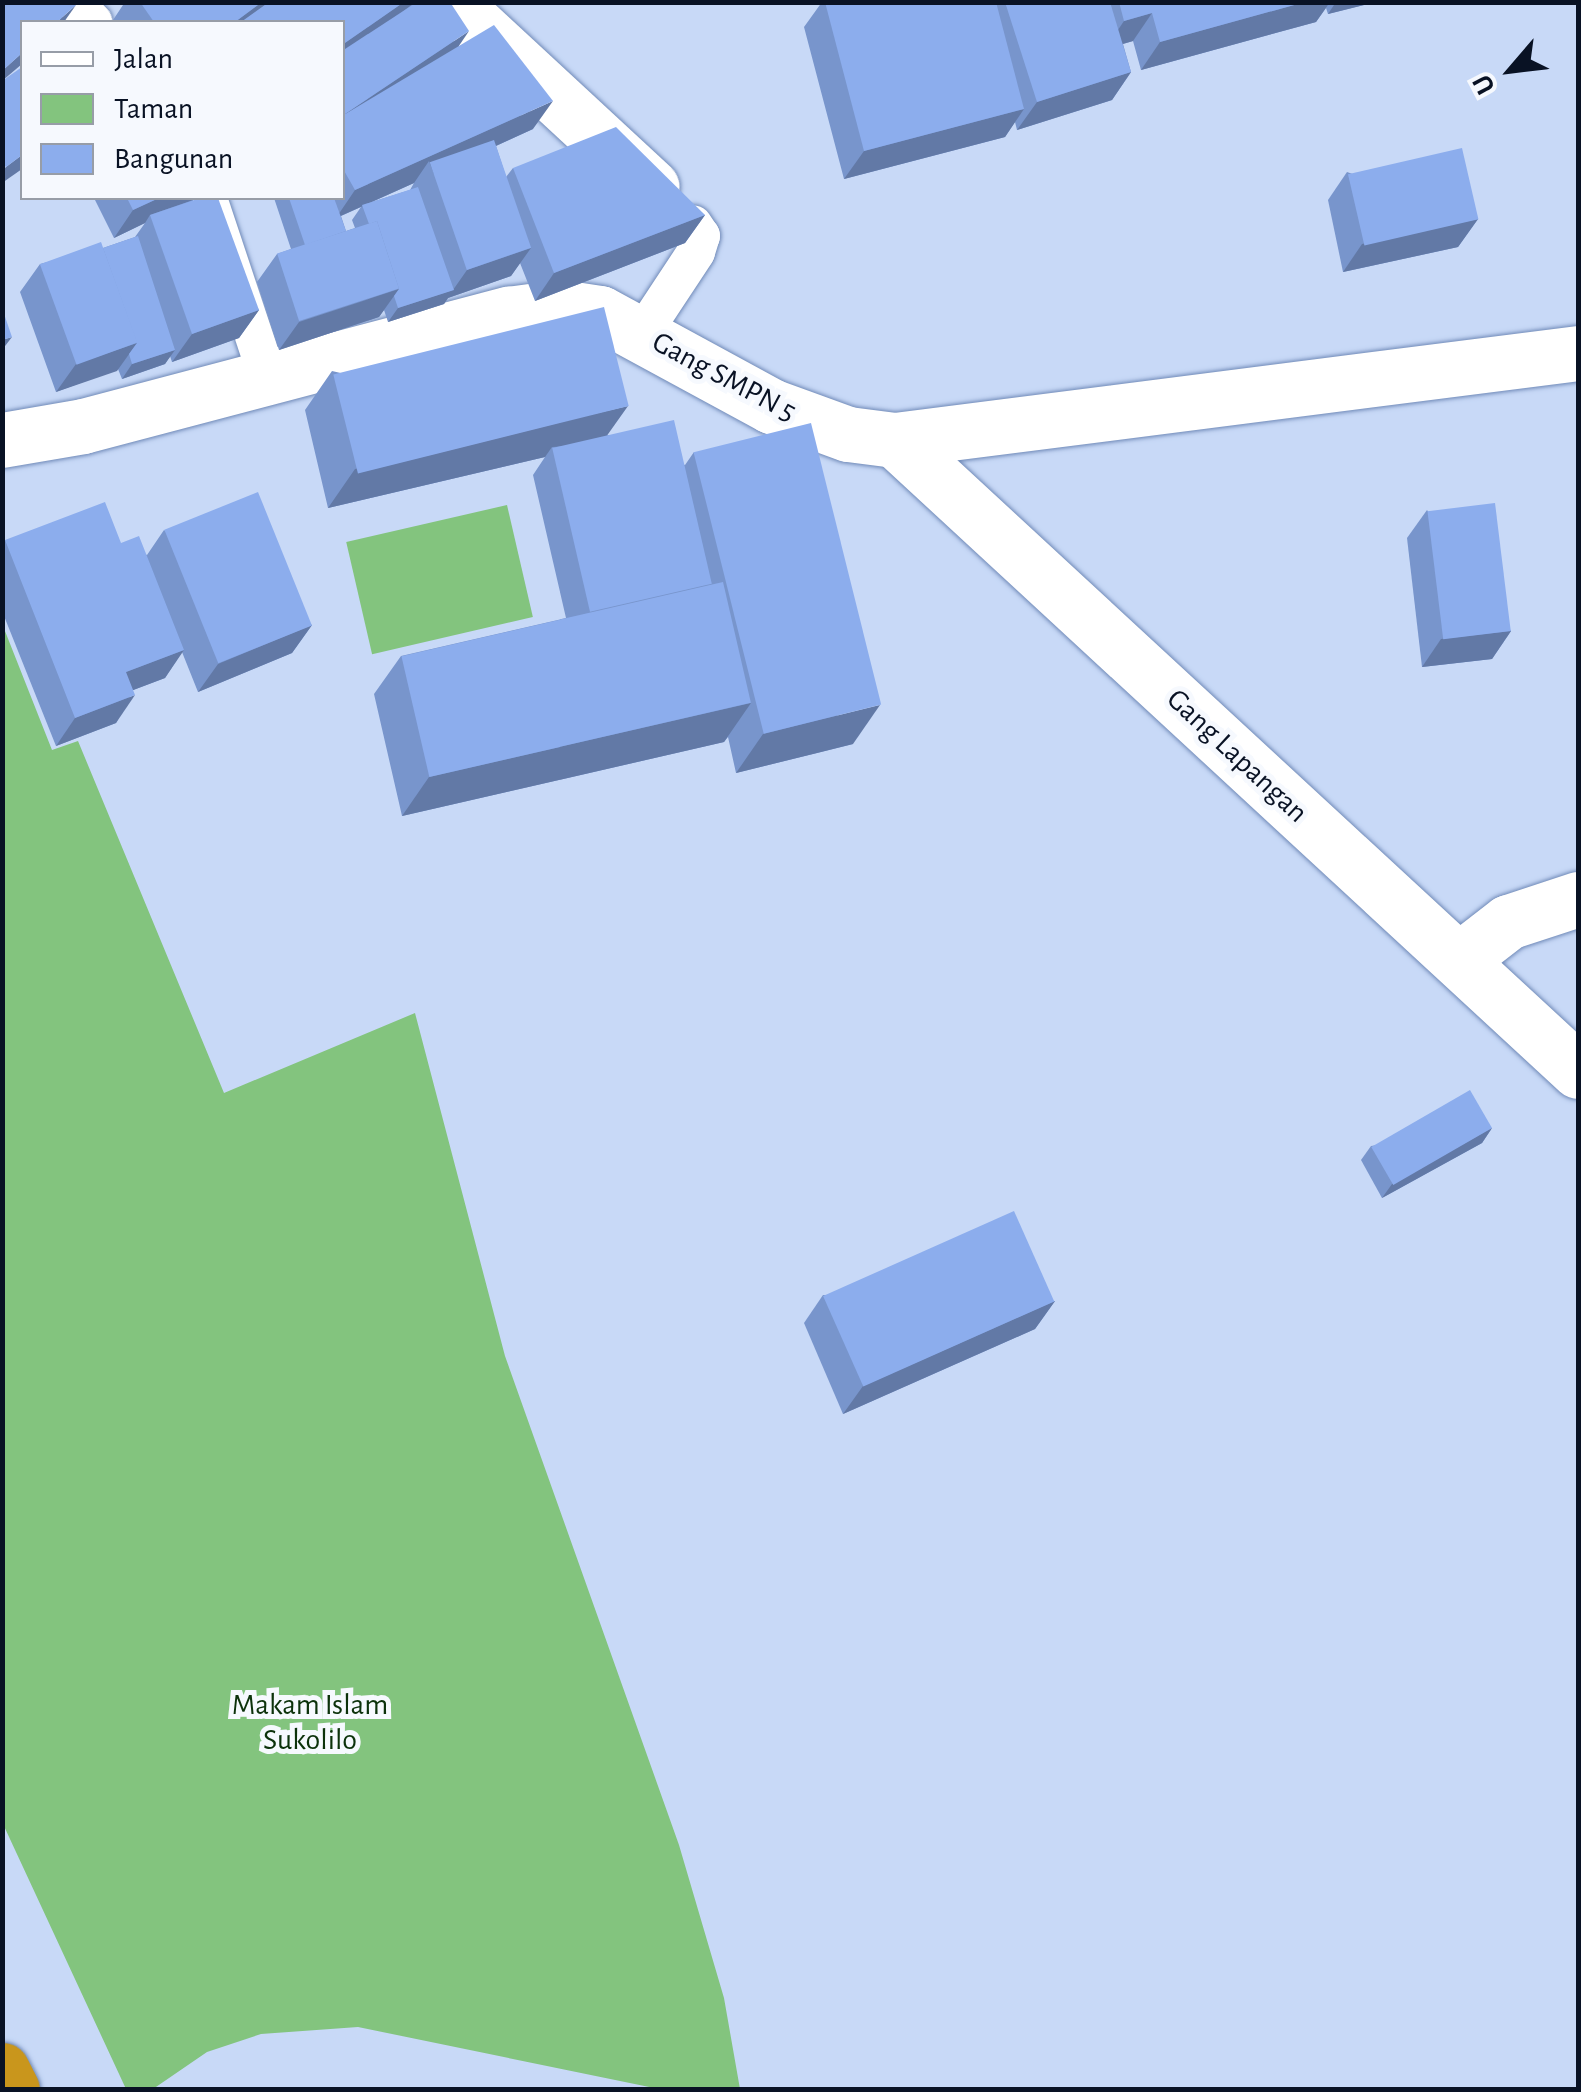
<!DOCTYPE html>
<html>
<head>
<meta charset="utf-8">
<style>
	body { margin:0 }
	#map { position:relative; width:1581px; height:2092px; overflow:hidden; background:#c8d9f7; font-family:"Alegreya Sans",sans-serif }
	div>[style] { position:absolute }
	.green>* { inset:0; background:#83c47e; transform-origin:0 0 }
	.roads { filter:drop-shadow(0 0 2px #708ab8) drop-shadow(0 0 2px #708ab8) }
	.lane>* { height:38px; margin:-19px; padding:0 19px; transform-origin:19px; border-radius:19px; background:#fff }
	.street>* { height:55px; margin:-27.5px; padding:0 27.5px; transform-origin:27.5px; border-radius:27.5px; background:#fff }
	.highway>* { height:55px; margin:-27.5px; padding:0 27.5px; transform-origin:27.5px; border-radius:27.5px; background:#c9961c }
	.wall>* { inset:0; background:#7895cc }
	.shaded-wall>* { inset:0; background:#6279a6 }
	.building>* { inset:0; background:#8caded; transform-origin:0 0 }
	span { translate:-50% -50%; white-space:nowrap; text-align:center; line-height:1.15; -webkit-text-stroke:10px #f6f9fe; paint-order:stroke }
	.street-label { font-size:30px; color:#091224 }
	.park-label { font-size:30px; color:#0c320b }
	.frame { position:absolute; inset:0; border:5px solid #091224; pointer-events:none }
	.legend { position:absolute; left:20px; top:20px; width:325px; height:180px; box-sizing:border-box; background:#f6f9fe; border:2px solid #979da7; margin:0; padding:12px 18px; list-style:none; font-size:30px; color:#091224 }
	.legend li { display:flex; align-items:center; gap:20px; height:50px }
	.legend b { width:50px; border:2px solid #979da7 }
	.north { position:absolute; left:1461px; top:20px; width:100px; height:100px; -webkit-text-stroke:8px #f6f9fe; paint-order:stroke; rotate:242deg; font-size:28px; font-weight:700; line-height:40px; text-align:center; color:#091224 }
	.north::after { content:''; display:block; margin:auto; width:35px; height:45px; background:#091224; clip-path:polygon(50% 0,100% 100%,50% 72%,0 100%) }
</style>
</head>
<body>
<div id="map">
	<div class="green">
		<div style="left:507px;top:505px;width:115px;height:165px;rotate:77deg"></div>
		<div style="clip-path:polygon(3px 626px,52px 750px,78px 741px,224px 1093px,415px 1013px,505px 1356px,679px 1845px,724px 1998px,740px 2089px,659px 2089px,358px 2027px,261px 2034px,207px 2052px,153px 2089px,126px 2089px,3px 1824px)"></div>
	</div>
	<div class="roads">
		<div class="lane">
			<div style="left:74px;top:2px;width:28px;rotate:46deg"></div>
			<div style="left:208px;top:198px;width:190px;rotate:71.6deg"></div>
			<div style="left:642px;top:334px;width:98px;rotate:-56.6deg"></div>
			<div style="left:696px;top:252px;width:17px;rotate:-73deg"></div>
			<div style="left:701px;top:236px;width:14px;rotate:-124deg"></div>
		</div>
		<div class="street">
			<div style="left:452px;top:2px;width:272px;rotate:42.8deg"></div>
			<div style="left:2px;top:440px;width:82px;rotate:-9.8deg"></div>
			<div style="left:83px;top:426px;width:440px;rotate:-14.8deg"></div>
			<div style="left:508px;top:314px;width:52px;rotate:-7.7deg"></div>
			<div style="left:560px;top:307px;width:40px;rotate:8.5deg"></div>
			<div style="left:600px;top:313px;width:195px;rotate:28.5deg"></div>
			<div style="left:771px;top:406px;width:82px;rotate:20deg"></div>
			<div style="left:848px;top:434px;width:47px;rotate:7.3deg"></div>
			<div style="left:895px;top:440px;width:689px;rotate:-7.26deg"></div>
			<div style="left:895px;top:440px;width:930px;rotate:42.73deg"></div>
			<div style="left:1459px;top:960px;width:62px;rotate:-37.8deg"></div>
			<div style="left:1508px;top:922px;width:74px;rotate:-18.2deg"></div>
		</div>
		<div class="highway">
			<div style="left:2px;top:2070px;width:22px;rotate:63deg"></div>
		</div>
	</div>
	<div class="wall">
		<div style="clip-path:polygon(evenodd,125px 2px,415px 2px,458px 47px,533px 129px,496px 146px,506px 177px,513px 168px,705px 215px,685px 243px,535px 301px,520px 263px,511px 276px,448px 298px,444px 304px,388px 322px,384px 310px,379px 317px,279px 350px,257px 282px,277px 254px,291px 249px,274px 198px,342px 198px,342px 22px,114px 22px,113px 20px,125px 2px,414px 183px,410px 190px,372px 202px,414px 183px,125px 2px,361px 207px,352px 220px,355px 228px,346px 231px,341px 216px,361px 207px)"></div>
		<div style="clip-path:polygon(822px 2px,1376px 2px,1328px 14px,1326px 8px,1316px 22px,1141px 70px,1133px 41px,1123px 44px,1131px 72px,1112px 100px,1017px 130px,1015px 122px,1005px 137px,844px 179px,804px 27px)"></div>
		<div style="clip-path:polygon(1347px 172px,1478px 219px,1458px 247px,1343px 272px,1328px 200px)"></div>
		<div style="clip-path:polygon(94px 198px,195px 198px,193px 200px,259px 310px,239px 338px,172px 362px,170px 356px,165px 364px,122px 379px,118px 369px,56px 392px,20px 292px,40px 264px,103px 248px,135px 237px,145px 223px,114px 238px)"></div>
		<div style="clip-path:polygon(332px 371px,608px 435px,685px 465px,694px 452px,853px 744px,736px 773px,728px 737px,724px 742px,402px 816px,374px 694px,401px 656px,566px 618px,533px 475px,545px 457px,328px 508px,305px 410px)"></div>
		<div style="clip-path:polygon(1427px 510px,1511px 631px,1492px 659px,1422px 667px,1407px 538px)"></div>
		<div style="clip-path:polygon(164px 530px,312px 625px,292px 653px,198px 692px,182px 652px,165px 678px,133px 690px,116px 723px,56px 746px,2px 611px,2px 545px,5px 540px,121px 543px,147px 555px)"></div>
		<div style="clip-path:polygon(1492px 1128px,1482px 1143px,1382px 1198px,1361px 1160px,1371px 1146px)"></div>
		<div style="clip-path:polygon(823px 1295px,1055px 1301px,1035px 1329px,843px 1414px,804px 1323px)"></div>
	</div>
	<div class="shaded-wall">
		<div style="clip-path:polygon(262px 2px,273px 2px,253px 22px,235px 22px)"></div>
		<div style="clip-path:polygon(404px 2px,415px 2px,342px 60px,342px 45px)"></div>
		<div style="clip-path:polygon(1305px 2px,1330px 2px,1316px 22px,1141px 70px,1160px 42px)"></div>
		<div style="clip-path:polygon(1336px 2px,1376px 2px,1328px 14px)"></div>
		<div style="clip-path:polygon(76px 5px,64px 22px,57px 22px)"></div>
		<div style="clip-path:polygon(1152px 13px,1133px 41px,1105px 49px,1124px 21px)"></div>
		<div style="clip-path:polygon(469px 31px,450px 59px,342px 116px)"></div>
		<div style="clip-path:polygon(22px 53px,22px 64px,2px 81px,2px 71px)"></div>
		<div style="clip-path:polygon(1131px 72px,1112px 100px,1017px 130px,1037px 102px)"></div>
		<div style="clip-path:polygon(553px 101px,533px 129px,434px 174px,429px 161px,414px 183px,336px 218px,355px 190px)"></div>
		<div style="clip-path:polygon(1024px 109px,1005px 137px,844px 179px,864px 151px)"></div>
		<div style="clip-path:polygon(22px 155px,22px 169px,2px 183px,2px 172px,6px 167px)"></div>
		<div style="clip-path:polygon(159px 198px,195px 198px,193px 200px,150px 215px,145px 223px,114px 238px,133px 210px)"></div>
		<div style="clip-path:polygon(705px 215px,685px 243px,535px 301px,554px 273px)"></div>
		<div style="clip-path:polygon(1478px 219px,1458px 247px,1343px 272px,1362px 244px)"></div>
		<div style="clip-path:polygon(531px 248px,511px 276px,448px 298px,444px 304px,388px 322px,398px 308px,453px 290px,467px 270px)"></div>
		<div style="clip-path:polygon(399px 289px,379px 317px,279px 350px,299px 322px)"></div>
		<div style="clip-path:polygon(259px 310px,239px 338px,172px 362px,192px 334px)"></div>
		<div style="clip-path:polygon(12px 337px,2px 350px,2px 340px)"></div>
		<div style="clip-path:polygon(137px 343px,117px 371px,56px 392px,76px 364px)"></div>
		<div style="clip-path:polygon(175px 350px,165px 364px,122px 379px,132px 364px)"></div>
		<div style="clip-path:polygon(628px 406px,601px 444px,552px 447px,545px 457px,328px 508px,355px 469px)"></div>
		<div style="clip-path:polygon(312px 625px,292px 653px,198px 692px,218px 664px)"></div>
		<div style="clip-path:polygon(1511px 631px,1492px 659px,1422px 667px,1441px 639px)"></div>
		<div style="clip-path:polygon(184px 650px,165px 678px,107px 700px,126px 672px)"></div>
		<div style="clip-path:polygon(135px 695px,116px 723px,56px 746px,75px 718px)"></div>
		<div style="clip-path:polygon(751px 703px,724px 742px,402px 816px,429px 777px)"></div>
		<div style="clip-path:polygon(880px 705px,853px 744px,736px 773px,763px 734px)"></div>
		<div style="clip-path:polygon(1492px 1128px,1482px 1143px,1382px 1198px,1392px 1184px)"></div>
		<div style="clip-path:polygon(1055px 1301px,1035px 1329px,843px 1414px,863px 1386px)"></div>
	</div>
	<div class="building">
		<div style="clip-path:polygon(2px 2px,74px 2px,76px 5px,57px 22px,22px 22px,22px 53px,2px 71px)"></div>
		<div style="clip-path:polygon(140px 2px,262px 2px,235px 22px,154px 22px)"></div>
		<div style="clip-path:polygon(269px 2px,404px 2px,342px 45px,342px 22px,241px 22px)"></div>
		<div style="clip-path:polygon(417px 2px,450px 2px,469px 31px,342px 116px,342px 51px)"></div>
		<div style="clip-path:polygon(825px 2px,996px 2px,1024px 109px,864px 151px)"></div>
		<div style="clip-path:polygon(1005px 2px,1110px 2px,1131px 72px,1037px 102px)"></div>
		<div style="clip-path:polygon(1119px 2px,1305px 2px,1160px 42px,1152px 13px,1124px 21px)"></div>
		<div style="clip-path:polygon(494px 25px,553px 101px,355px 190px,342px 167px,342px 116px)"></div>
		<div style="clip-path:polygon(22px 67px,22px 155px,6px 167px,2px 163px,2px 81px)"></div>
		<div style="clip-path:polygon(616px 127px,705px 215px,554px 273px,513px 168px)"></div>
		<div style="left:494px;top:140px;width:114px;height:68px;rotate:71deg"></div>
		<div style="left:1462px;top:148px;width:73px;height:117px;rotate:77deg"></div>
		<div style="clip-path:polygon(418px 187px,454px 290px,398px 308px,394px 296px,399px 289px,377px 221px,369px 224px,362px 205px)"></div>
		<div style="clip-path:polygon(127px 198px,159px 198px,133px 210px)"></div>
		<div style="clip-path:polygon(200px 198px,218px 198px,259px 310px,192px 334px,150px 215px)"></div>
		<div style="clip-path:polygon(289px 198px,334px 198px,346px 231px,305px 245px)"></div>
		<div style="left:377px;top:221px;width:71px;height:105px;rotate:72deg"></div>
		<div style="clip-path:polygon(138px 236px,175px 350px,132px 364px,129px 354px,137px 343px,103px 248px)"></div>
		<div style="left:101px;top:242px;width:107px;height:65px;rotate:70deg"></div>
		<div style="left:604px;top:307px;width:102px;height:279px;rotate:76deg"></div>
		<div style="clip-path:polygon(2px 308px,12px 337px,2px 340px)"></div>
		<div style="left:674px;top:420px;width:168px;height:125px;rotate:77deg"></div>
		<div style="left:811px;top:423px;width:290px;height:121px;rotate:76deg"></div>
		<div style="left:258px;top:492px;width:144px;height:101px;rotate:68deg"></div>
		<div style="clip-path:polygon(105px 502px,121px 543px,139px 536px,184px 650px,126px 672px,135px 695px,75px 718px,5px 540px)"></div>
		<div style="left:1495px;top:503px;width:129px;height:68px;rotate:83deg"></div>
		<div style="left:723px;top:582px;width:124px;height:330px;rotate:77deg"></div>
		<div style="left:1470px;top:1090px;width:44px;height:114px;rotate:60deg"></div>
		<div style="left:1014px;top:1211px;width:99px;height:209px;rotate:66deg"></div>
	</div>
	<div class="street-label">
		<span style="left:724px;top:377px;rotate:28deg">Gang SMPN 5</span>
		<span style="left:1237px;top:756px;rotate:43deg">Gang Lapangan</span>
	</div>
	<div class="park-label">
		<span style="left:310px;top:1722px">Makam Islam<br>Sukolilo</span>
	</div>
	<div class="frame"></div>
	<ul class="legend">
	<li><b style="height:12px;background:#fff"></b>Jalan</li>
	<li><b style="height:28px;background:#83c47e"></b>Taman</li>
	<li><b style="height:28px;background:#8caded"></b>Bangunan</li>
	</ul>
	<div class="north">U</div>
</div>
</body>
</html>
